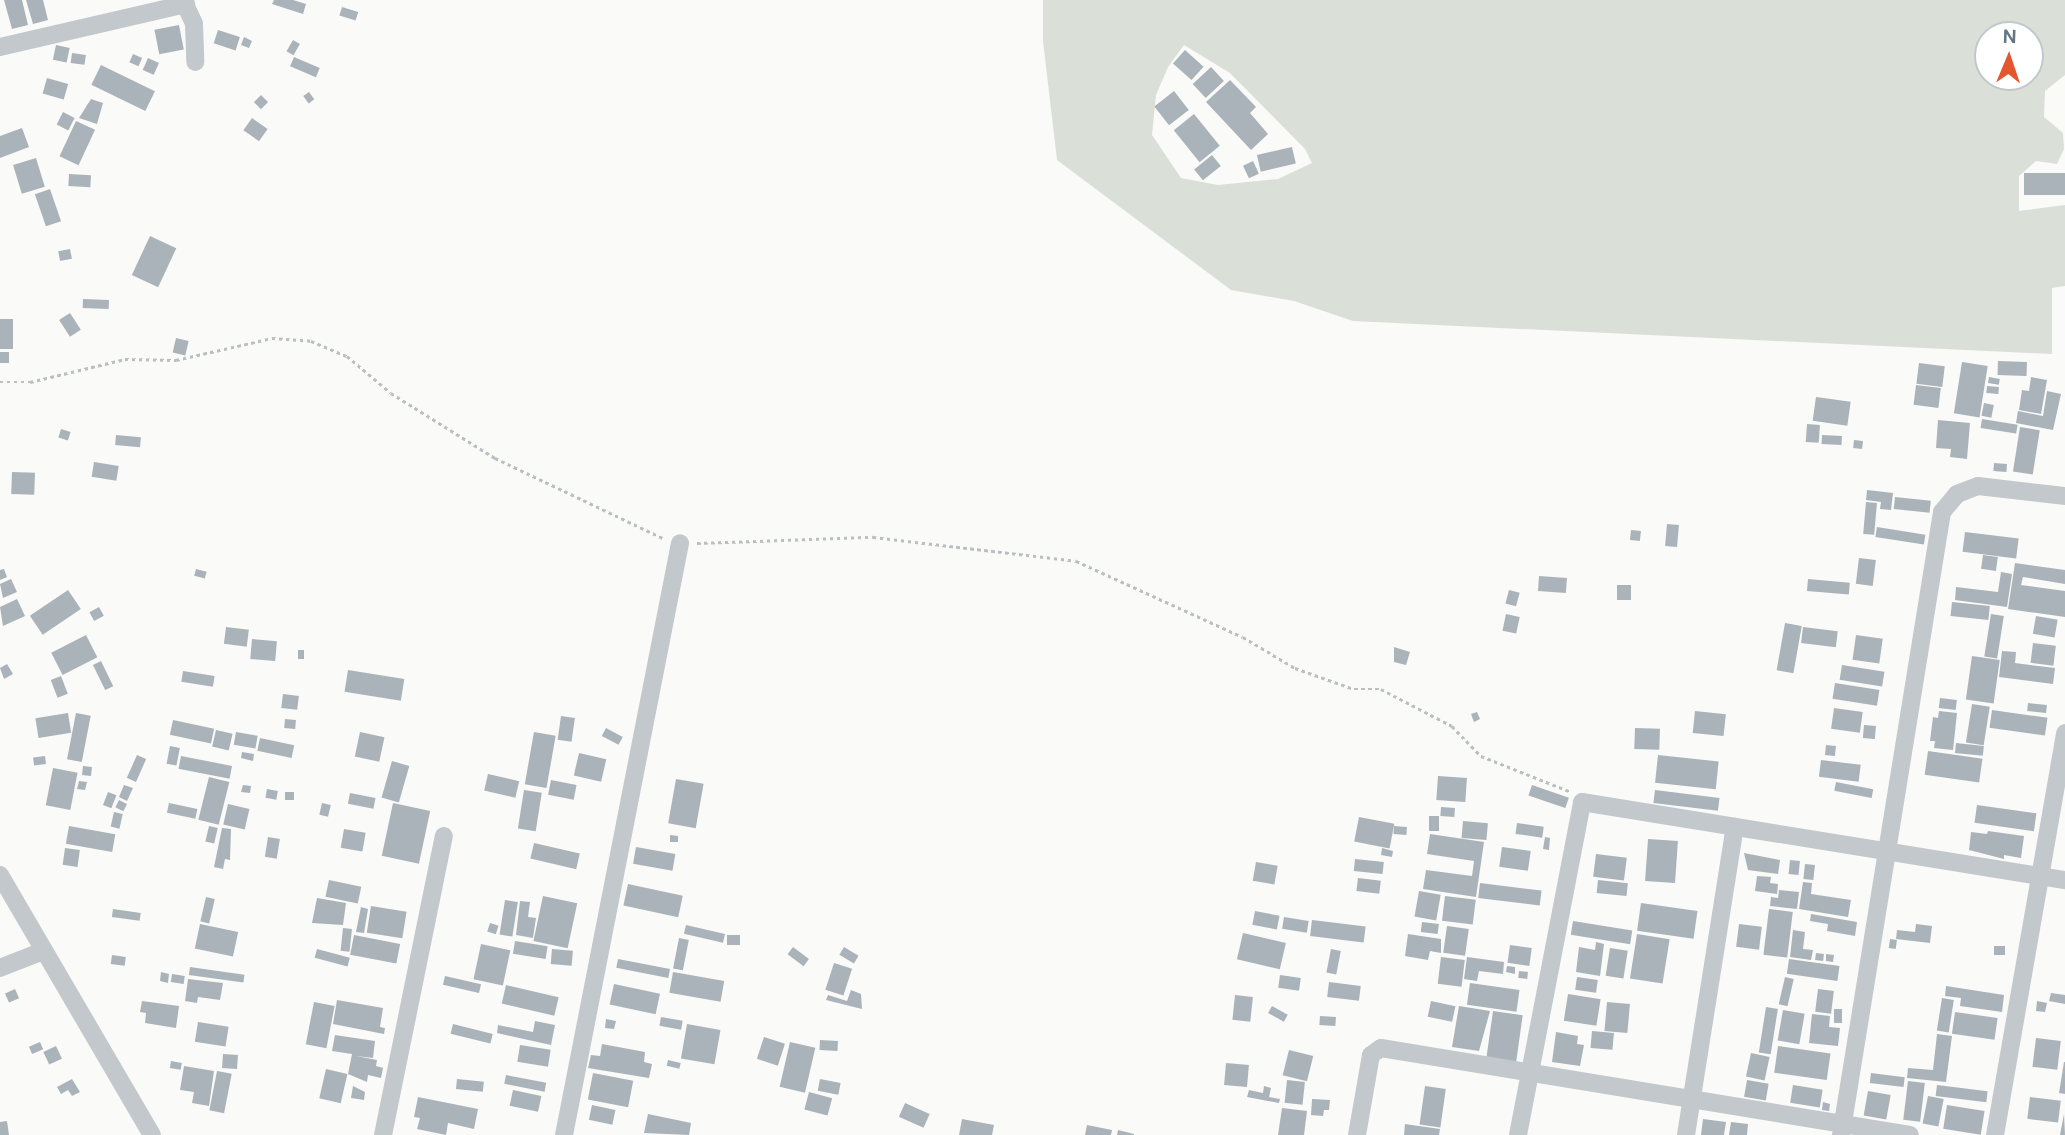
<!DOCTYPE html>
<html>
<head>
<meta charset="utf-8">
<style>
	body { margin:0 }
	#map { position:relative; width:2065px; height:1135px; overflow:hidden; background:#fafaf8; font-family:"DM Sans",sans-serif }
	div>[style] { position:absolute }
	.green>* { inset:0; background:#dadfd7 }
	.building>* { inset:0; background:#aab3b9; transform-origin:0 0 }
	.path>* { height:2.5px; margin-top:-1.25px; transform-origin:0; background:repeating-linear-gradient(90deg,#bbbfc2 0 3.5px,transparent 0 7px) }
	.minor>* { height:18px; margin:-9px; padding:0 9px; transform-origin:9px; border-radius:9px; background:#c3c8cc }
	span { translate:-50% -50%; white-space:nowrap; text-align:center; line-height:1.15; -webkit-text-stroke:7px #fff; paint-order:stroke }
	.north { position:absolute; left:1974px; top:21px; width:70px; height:70px; box-sizing:border-box; background:#fff; border:2px solid #c1c8cd; border-radius:50%; rotate:2deg; font-size:19px; font-weight:700; line-height:28px; text-align:center; color:#657683 }
	.north::after { content:''; display:block; margin:auto; width:24px; height:32px; background:#e4572e; clip-path:polygon(50% 0,100% 100%,50% 72%,0 100%) }
</style>
</head>
<body>
<div id="map">
	<div class="green">
		<div style="clip-path:polygon(evenodd,1043px 0,2065px 0,2065px 75px,2045px 91px,2044px 117px,2063px 133px,2064px 149px,2057px 164px,2036px 161px,2019px 176px,2019px 211px,2065px 205px,2065px 286px,2052px 288px,2052px 354px,1353px 321px,1294px 301px,1231px 290px,1057px 160px,1043px 41px,1043px 0,1988px 35px,2030px 35px,2030px 77px,1988px 77px,1988px 35px,1043px 0,1184px 45px,1230px 73px,1305px 149px,1312px 163px,1278px 179px,1218px 185px,1181px 178px,1152px 135px,1156px 95px,1168px 67px,1184px 45px)"></div>
	</div>
	<div class="building">
		<div style="clip-path:polygon(4px 0,22px 0,28px 25px,12px 29px)"></div>
		<div style="clip-path:polygon(26px 0,43px 0,48px 20px,33px 24px)"></div>
		<div style="clip-path:polygon(274px 0,293px 0,306px 4px,303px 14px,272px 4px)"></div>
		<div style="left:342px;top:7px;width:17px;height:9px;rotate:17deg"></div>
		<div style="left:179px;top:25px;width:25px;height:25px;rotate:79deg"></div>
		<div style="left:218px;top:30px;width:23px;height:14px;rotate:18deg"></div>
		<div style="clip-path:polygon(244px 37px,252px 41px,249px 48px,241px 45px)"></div>
		<div style="left:293px;top:40px;width:8px;height:13px;rotate:30deg"></div>
		<div style="left:56px;top:45px;width:14px;height:15px;rotate:12deg"></div>
		<div style="left:1185px;top:50px;width:25px;height:18px;rotate:42deg"></div>
		<div style="left:72px;top:53px;width:14px;height:10px;rotate:8deg"></div>
		<div style="left:133px;top:54px;width:10px;height:9px;rotate:24deg"></div>
		<div style="left:294px;top:57px;width:28px;height:10px;rotate:23deg"></div>
		<div style="left:148px;top:58px;width:12px;height:13px;rotate:24deg"></div>
		<div style="left:101px;top:65px;width:60px;height:22px;rotate:26deg"></div>
		<div style="left:1211px;top:67px;width:19px;height:25px;rotate:47deg"></div>
		<div style="left:47px;top:78px;width:22px;height:16px;rotate:16deg"></div>
		<div style="clip-path:polygon(1230px 80px,1256px 107px,1250px 113px,1268px 134px,1251px 150px,1206px 102px)"></div>
		<div style="left:1174px;top:91px;width:24px;height:25px;rotate:52deg"></div>
		<div style="left:309px;top:92px;width:9px;height:7px;rotate:54deg"></div>
		<div style="left:261px;top:95px;width:10px;height:10px;rotate:45deg"></div>
		<div style="clip-path:polygon(91px 99px,103px 103px,97px 124px,79px 118px)"></div>
		<div style="left:63px;top:112px;width:13px;height:14px;rotate:27deg"></div>
		<div style="left:1194px;top:114px;width:41px;height:26px;rotate:51deg"></div>
		<div style="left:252px;top:118px;width:19px;height:15px;rotate:35deg"></div>
		<div style="left:76px;top:121px;width:21px;height:39px;rotate:25deg"></div>
		<div style="clip-path:polygon(22px 128px,29px 147px,0 158px,0 136px)"></div>
		<div style="left:1292px;top:147px;width:17px;height:36px;rotate:77deg"></div>
		<div style="left:1212px;top:155px;width:14px;height:23px;rotate:51deg"></div>
		<div style="left:36px;top:158px;width:30px;height:24px;rotate:73deg"></div>
		<div style="left:1253px;top:161px;width:14px;height:11px;rotate:65deg"></div>
		<div style="left:2065px;top:173px;width:22px;height:41px;rotate:90deg"></div>
		<div style="left:69px;top:174px;width:22px;height:12px;rotate:3deg"></div>
		<div style="left:50px;top:189px;width:34px;height:16px;rotate:71deg"></div>
		<div style="left:150px;top:236px;width:29px;height:43px;rotate:25deg"></div>
		<div style="left:70px;top:249px;width:10px;height:12px;rotate:79deg"></div>
		<div style="left:83px;top:299px;width:26px;height:9px;rotate:2deg"></div>
		<div style="left:70px;top:313px;width:20px;height:13px;rotate:57deg"></div>
		<div style="left:0;top:319px;width:13px;height:30px"></div>
		<div style="left:176px;top:338px;width:13px;height:15px;rotate:13deg"></div>
		<div style="left:0;top:352px;width:9px;height:11px"></div>
		<div style="left:1998px;top:361px;width:29px;height:14px;rotate:2deg"></div>
		<div style="left:1962px;top:362px;width:26px;height:52px;rotate:9deg"></div>
		<div style="left:1919px;top:363px;width:26px;height:21px;rotate:7deg"></div>
		<div style="left:1989px;top:377px;width:11px;height:6px;rotate:10deg"></div>
		<div style="clip-path:polygon(2031px 377px,2047px 380px,2041px 414px,2019px 410px,2022px 390px,2029px 391px)"></div>
		<div style="left:1916px;top:385px;width:25px;height:20px;rotate:7deg"></div>
		<div style="left:1987px;top:386px;width:12px;height:7px;rotate:5deg"></div>
		<div style="clip-path:polygon(2047px 391px,2061px 394px,2053px 430px,2016px 423px,2018px 411px,2043px 416px)"></div>
		<div style="left:1816px;top:397px;width:35px;height:24px;rotate:8deg"></div>
		<div style="left:1984px;top:403px;width:10px;height:13px;rotate:11deg"></div>
		<div style="left:1982px;top:419px;width:36px;height:9px;rotate:9deg"></div>
		<div style="clip-path:polygon(1938px 420px,1970px 423px,1967px 459px,1950px 457px,1951px 449px,1936px 448px)"></div>
		<div style="left:1807px;top:424px;width:13px;height:18px;rotate:4deg"></div>
		<div style="left:2020px;top:427px;width:20px;height:45px;rotate:9deg"></div>
		<div style="left:61px;top:429px;width:10px;height:9px;rotate:17deg"></div>
		<div style="left:116px;top:435px;width:25px;height:10px;rotate:5deg"></div>
		<div style="left:1822px;top:435px;width:20px;height:9px;rotate:3deg"></div>
		<div style="left:1854px;top:440px;width:9px;height:8px;rotate:6deg"></div>
		<div style="left:94px;top:462px;width:25px;height:15px;rotate:9deg"></div>
		<div style="left:1994px;top:463px;width:13px;height:8px;rotate:4deg"></div>
		<div style="left:12px;top:472px;width:23px;height:22px;rotate:2deg"></div>
		<div style="clip-path:polygon(1867px 490px,1893px 493px,1891px 510px,1880px 509px,1881px 502px,1866px 500px)"></div>
		<div style="left:1895px;top:497px;width:36px;height:12px;rotate:6deg"></div>
		<div style="left:1866px;top:502px;width:11px;height:32px;rotate:5deg"></div>
		<div style="left:1667px;top:524px;width:12px;height:22px;rotate:5deg"></div>
		<div style="left:1877px;top:527px;width:49px;height:10px;rotate:9deg"></div>
		<div style="left:1631px;top:530px;width:10px;height:10px;rotate:6deg"></div>
		<div style="left:1965px;top:532px;width:54px;height:20px;rotate:7deg"></div>
		<div style="left:1983px;top:555px;width:15px;height:14px;rotate:8deg"></div>
		<div style="left:1859px;top:558px;width:17px;height:26px;rotate:7deg"></div>
		<div style="clip-path:polygon(2015px 563px,2065px 570px,2065px 584px,2023px 577px,2021px 585px,2065px 591px,2065px 617px,2008px 609px)"></div>
		<div style="clip-path:polygon(4px 569px,7px 577px,0 580px,0 570px)"></div>
		<div style="left:196px;top:569px;width:11px;height:7px;rotate:15deg"></div>
		<div style="clip-path:polygon(2001px 572px,2012px 574px,2007px 607px,1955px 600px,1956px 587px,1998px 592px)"></div>
		<div style="left:1539px;top:576px;width:28px;height:15px;rotate:4deg"></div>
		<div style="clip-path:polygon(11px 579px,17px 592px,3px 598px,0 584px)"></div>
		<div style="left:1808px;top:579px;width:42px;height:12px;rotate:5deg"></div>
		<div style="left:1617px;top:585px;width:14px;height:15px"></div>
		<div style="left:68px;top:590px;width:23px;height:46px;rotate:56deg"></div>
		<div style="left:1509px;top:590px;width:11px;height:14px;rotate:15deg"></div>
		<div style="clip-path:polygon(17px 599px,25px 616px,3px 626px,0 607px)"></div>
		<div style="left:1952px;top:602px;width:38px;height:14px;rotate:6deg"></div>
		<div style="left:99px;top:607px;width:10px;height:11px;rotate:61deg"></div>
		<div style="left:1506px;top:614px;width:14px;height:17px;rotate:12deg"></div>
		<div style="left:1991px;top:614px;width:13px;height:43px;rotate:9deg"></div>
		<div style="left:2036px;top:616px;width:22px;height:18px;rotate:10deg"></div>
		<div style="left:1785px;top:623px;width:17px;height:48px;rotate:10deg"></div>
		<div style="left:226px;top:627px;width:23px;height:17px;rotate:7deg"></div>
		<div style="left:1803px;top:627px;width:35px;height:16px;rotate:7deg"></div>
		<div style="left:86px;top:635px;width:25px;height:39px;rotate:63deg"></div>
		<div style="left:1856px;top:635px;width:27px;height:25px;rotate:8deg"></div>
		<div style="left:252px;top:639px;width:25px;height:20px;rotate:5deg"></div>
		<div style="left:2033px;top:643px;width:23px;height:20px;rotate:7deg"></div>
		<div style="clip-path:polygon(1394px 647px,1410px 652px,1406px 665px,1394px 662px)"></div>
		<div style="left:298px;top:650px;width:6px;height:9px"></div>
		<div style="clip-path:polygon(2002px 651px,2016px 652px,2015px 663px,2055px 668px,2053px 684px,1999px 677px)"></div>
		<div style="left:1972px;top:656px;width:28px;height:44px;rotate:8deg"></div>
		<div style="left:101px;top:661px;width:28px;height:9px;rotate:64deg"></div>
		<div style="clip-path:polygon(7px 664px,13px 674px,4px 679px,0 668px)"></div>
		<div style="left:1842px;top:665px;width:43px;height:15px;rotate:9deg"></div>
		<div style="left:348px;top:670px;width:57px;height:22px;rotate:9deg"></div>
		<div style="left:183px;top:671px;width:32px;height:11px;rotate:9deg"></div>
		<div style="left:61px;top:676px;width:19px;height:11px;rotate:69deg"></div>
		<div style="left:1835px;top:683px;width:45px;height:16px;rotate:9deg"></div>
		<div style="left:283px;top:694px;width:16px;height:14px;rotate:7deg"></div>
		<div style="left:1940px;top:698px;width:17px;height:10px;rotate:7deg"></div>
		<div style="left:2028px;top:703px;width:19px;height:8px;rotate:6deg"></div>
		<div style="left:1972px;top:704px;width:18px;height:39px;rotate:9deg"></div>
		<div style="left:1834px;top:708px;width:29px;height:21px;rotate:8deg"></div>
		<div style="left:1992px;top:710px;width:56px;height:18px;rotate:8deg"></div>
		<div style="left:1695px;top:711px;width:31px;height:22px;rotate:6deg"></div>
		<div style="clip-path:polygon(1939px 711px,1957px 713px,1953px 750px,1934px 748px,1935px 741px,1930px 741px,1933px 717px,1938px 718px)"></div>
		<div style="clip-path:polygon(1477px 712px,1480px 719px,1474px 722px,1471px 714px)"></div>
		<div style="left:68px;top:713px;width:20px;height:33px;rotate:81deg"></div>
		<div style="left:76px;top:713px;width:15px;height:47px;rotate:11deg"></div>
		<div style="left:561px;top:716px;width:14px;height:24px;rotate:8deg"></div>
		<div style="left:285px;top:719px;width:11px;height:9px;rotate:5deg"></div>
		<div style="left:173px;top:720px;width:42px;height:15px;rotate:12deg"></div>
		<div style="left:1864px;top:725px;width:12px;height:13px;rotate:5deg"></div>
		<div style="left:606px;top:728px;width:19px;height:9px;rotate:28deg"></div>
		<div style="left:1635px;top:728px;width:25px;height:21px;rotate:2deg"></div>
		<div style="left:216px;top:730px;width:17px;height:17px;rotate:13deg"></div>
		<div style="left:236px;top:732px;width:22px;height:13px;rotate:10deg"></div>
		<div style="left:360px;top:732px;width:25px;height:25px;rotate:12deg"></div>
		<div style="left:534px;top:732px;width:22px;height:53px;rotate:10deg"></div>
		<div style="left:260px;top:738px;width:35px;height:13px;rotate:12deg"></div>
		<div style="left:1956px;top:743px;width:28px;height:10px;rotate:6deg"></div>
		<div style="left:1826px;top:745px;width:10px;height:10px;rotate:6deg"></div>
		<div style="left:170px;top:746px;width:10px;height:18px;rotate:11deg"></div>
		<div style="left:1928px;top:751px;width:55px;height:24px;rotate:8deg"></div>
		<div style="clip-path:polygon(242px 752px,254px 754px,253px 761px,241px 758px)"></div>
		<div style="left:579px;top:753px;width:28px;height:23px;rotate:13deg"></div>
		<div style="left:137px;top:755px;width:10px;height:25px;rotate:24deg"></div>
		<div style="left:1658px;top:755px;width:61px;height:28px;rotate:6deg"></div>
		<div style="left:45px;top:756px;width:8px;height:12px;rotate:83deg"></div>
		<div style="left:181px;top:756px;width:52px;height:13px;rotate:11deg"></div>
		<div style="left:1821px;top:760px;width:40px;height:17px;rotate:7deg"></div>
		<div style="left:392px;top:761px;width:18px;height:38px;rotate:16deg"></div>
		<div style="left:83px;top:766px;width:9px;height:9px;rotate:6deg"></div>
		<div style="left:53px;top:768px;width:25px;height:38px;rotate:11deg"></div>
		<div style="left:488px;top:774px;width:32px;height:17px;rotate:13deg"></div>
		<div style="left:1438px;top:776px;width:29px;height:24px;rotate:4deg"></div>
		<div style="left:209px;top:777px;width:21px;height:44px;rotate:14deg"></div>
		<div style="left:676px;top:779px;width:28px;height:45px;rotate:10deg"></div>
		<div style="left:551px;top:780px;width:26px;height:15px;rotate:11deg"></div>
		<div style="clip-path:polygon(79px 781px,87px 782px,85px 790px,77px 789px)"></div>
		<div style="left:1836px;top:782px;width:38px;height:9px;rotate:11deg"></div>
		<div style="clip-path:polygon(124px 785px,133px 788px,127px 801px,119px 797px)"></div>
		<div style="clip-path:polygon(243px 785px,251px 786px,250px 793px,241px 792px)"></div>
		<div style="left:1532px;top:785px;width:39px;height:11px;rotate:19deg"></div>
		<div style="left:267px;top:789px;width:11px;height:9px;rotate:10deg"></div>
		<div style="left:524px;top:790px;width:18px;height:39px;rotate:9deg"></div>
		<div style="left:1655px;top:790px;width:65px;height:13px;rotate:7deg"></div>
		<div style="left:108px;top:792px;width:9px;height:14px;rotate:21deg"></div>
		<div style="left:285px;top:792px;width:9px;height:8px"></div>
		<div style="left:350px;top:793px;width:26px;height:11px;rotate:11deg"></div>
		<div style="left:119px;top:800px;width:9px;height:8px;rotate:27deg"></div>
		<div style="left:169px;top:803px;width:29px;height:10px;rotate:12deg"></div>
		<div style="left:322px;top:803px;width:9px;height:12px;rotate:13deg"></div>
		<div style="left:393px;top:803px;width:38px;height:54px;rotate:12deg"></div>
		<div style="left:228px;top:804px;width:22px;height:21px;rotate:13deg"></div>
		<div style="left:1977px;top:805px;width:60px;height:18px;rotate:8deg"></div>
		<div style="left:1441px;top:807px;width:14px;height:9px;rotate:4deg"></div>
		<div style="left:114px;top:812px;width:9px;height:15px;rotate:13deg"></div>
		<div style="left:1429px;top:816px;width:10px;height:15px"></div>
		<div style="left:1359px;top:817px;width:36px;height:25px;rotate:11deg"></div>
		<div style="left:1463px;top:821px;width:25px;height:17px;rotate:5deg"></div>
		<div style="left:1517px;top:823px;width:27px;height:11px;rotate:8deg"></div>
		<div style="left:69px;top:826px;width:47px;height:18px;rotate:10deg"></div>
		<div style="left:209px;top:826px;width:9px;height:16px;rotate:13deg"></div>
		<div style="left:1394px;top:826px;width:13px;height:8px;rotate:4deg"></div>
		<div style="clip-path:polygon(222px 828px,231px 829px,230px 860px,225px 859px,223px 869px,214px 867px)"></div>
		<div style="left:344px;top:829px;width:22px;height:19px;rotate:10deg"></div>
		<div style="clip-path:polygon(1988px 831px,2024px 836px,2021px 858px,2004px 855px,2004px 859px,1969px 850px,1971px 832px,1987px 834px)"></div>
		<div style="clip-path:polygon(1430px 834px,1484px 842px,1476px 897px,1423px 889px,1426px 870px,1472px 876px,1474px 861px,1427px 854px)"></div>
		<div style="clip-path:polygon(670px 835px,678px 836px,678px 842px,670px 842px)"></div>
		<div style="left:268px;top:837px;width:12px;height:20px;rotate:9deg"></div>
		<div style="clip-path:polygon(1545px 837px,1550px 838px,1549px 850px,1543px 849px)"></div>
		<div style="left:1648px;top:839px;width:30px;height:42px;rotate:4deg"></div>
		<div style="left:534px;top:843px;width:47px;height:16px;rotate:13deg"></div>
		<div style="left:636px;top:847px;width:40px;height:17px;rotate:10deg"></div>
		<div style="left:1502px;top:847px;width:29px;height:20px;rotate:8deg"></div>
		<div style="left:65px;top:848px;width:15px;height:17px;rotate:8deg"></div>
		<div style="clip-path:polygon(1382px 848px,1393px 851px,1392px 857px,1381px 855px)"></div>
		<div style="clip-path:polygon(1744px 853px,1780px 860px,1778px 874px,1748px 870px)"></div>
		<div style="left:1596px;top:854px;width:31px;height:23px;rotate:7deg"></div>
		<div style="left:1355px;top:859px;width:29px;height:12px;rotate:6deg"></div>
		<div style="left:1790px;top:860px;width:10px;height:14px;rotate:6deg"></div>
		<div style="left:1256px;top:862px;width:22px;height:19px;rotate:10deg"></div>
		<div style="left:1805px;top:864px;width:10px;height:15px;rotate:6deg"></div>
		<div style="clip-path:polygon(1757px 876px,1771px 877px,1770px 883px,1778px 884px,1777px 894px,1755px 891px)"></div>
		<div style="left:1358px;top:878px;width:23px;height:13px;rotate:7deg"></div>
		<div style="left:329px;top:880px;width:33px;height:17px;rotate:12deg"></div>
		<div style="left:1598px;top:880px;width:30px;height:13px;rotate:6deg"></div>
		<div style="clip-path:polygon(1803px 882px,1812px 883px,1811px 894px,1851px 900px,1848px 917px,1799px 909px)"></div>
		<div style="left:1480px;top:883px;width:62px;height:15px;rotate:7deg"></div>
		<div style="left:628px;top:884px;width:56px;height:22px;rotate:12deg"></div>
		<div style="clip-path:polygon(1779px 890px,1799px 892px,1797px 909px,1770px 906px,1771px 897px,1778px 898px)"></div>
		<div style="left:1419px;top:891px;width:22px;height:26px;rotate:10deg"></div>
		<div style="left:543px;top:896px;width:35px;height:46px;rotate:12deg"></div>
		<div style="left:1445px;top:896px;width:31px;height:25px;rotate:7deg"></div>
		<div style="left:206px;top:897px;width:9px;height:25px;rotate:13deg"></div>
		<div style="clip-path:polygon(317px 898px,346px 903px,343px 925px,312px 923px)"></div>
		<div style="left:505px;top:900px;width:13px;height:35px;rotate:9deg"></div>
		<div style="clip-path:polygon(520px 901px,530px 902px,528px 917px,536px 918px,533px 938px,516px 935px)"></div>
		<div style="left:1641px;top:903px;width:57px;height:28px;rotate:8deg"></div>
		<div style="left:371px;top:906px;width:36px;height:27px;rotate:9deg"></div>
		<div style="clip-path:polygon(361px 907px,368px 909px,364px 933px,356px 932px)"></div>
		<div style="left:113px;top:909px;width:28px;height:8px;rotate:8deg"></div>
		<div style="left:1769px;top:909px;width:24px;height:46px;rotate:7deg"></div>
		<div style="left:1255px;top:911px;width:25px;height:14px;rotate:11deg"></div>
		<div style="clip-path:polygon(1811px 914px,1857px 922px,1855px 936px,1827px 931px,1828px 924px,1810px 921px)"></div>
		<div style="left:1284px;top:917px;width:25px;height:12px;rotate:9deg"></div>
		<div style="left:1312px;top:920px;width:54px;height:16px;rotate:7deg"></div>
		<div style="left:1573px;top:921px;width:60px;height:14px;rotate:9deg"></div>
		<div style="left:1422px;top:922px;width:17px;height:10px;rotate:7deg"></div>
		<div style="left:490px;top:923px;width:9px;height:9px;rotate:18deg"></div>
		<div style="left:200px;top:924px;width:39px;height:25px;rotate:12deg"></div>
		<div style="left:1739px;top:924px;width:23px;height:23px;rotate:7deg"></div>
		<div style="clip-path:polygon(1916px 924px,1932px 926px,1930px 943px,1896px 939px,1897px 930px,1915px 932px)"></div>
		<div style="left:686px;top:925px;width:40px;height:9px;rotate:13deg"></div>
		<div style="left:1447px;top:926px;width:22px;height:27px;rotate:8deg"></div>
		<div style="left:343px;top:928px;width:9px;height:23px;rotate:6deg"></div>
		<div style="clip-path:polygon(1793px 930px,1805px 932px,1803px 949px,1813px 950px,1811px 960px,1790px 957px)"></div>
		<div style="left:1243px;top:933px;width:44px;height:27px;rotate:13deg"></div>
		<div style="clip-path:polygon(1408px 934px,1441px 939px,1441px 953px,1430px 951px,1428px 960px,1405px 956px)"></div>
		<div style="left:1637px;top:934px;width:33px;height:45px;rotate:9deg"></div>
		<div style="left:354px;top:935px;width:47px;height:20px;rotate:11deg"></div>
		<div style="left:727px;top:935px;width:13px;height:10px"></div>
		<div style="left:679px;top:938px;width:10px;height:31px;rotate:11deg"></div>
		<div style="left:1890px;top:939px;width:7px;height:9px;rotate:8deg"></div>
		<div style="left:515px;top:941px;width:33px;height:13px;rotate:9deg"></div>
		<div style="clip-path:polygon(1596px 942px,1604px 944px,1600px 976px,1576px 972px,1579px 947px,1595px 950px)"></div>
		<div style="left:481px;top:944px;width:30px;height:36px;rotate:12deg"></div>
		<div style="left:1510px;top:945px;width:22px;height:18px;rotate:8deg"></div>
		<div style="left:1994px;top:946px;width:11px;height:9px"></div>
		<div style="left:793px;top:947px;width:20px;height:9px;rotate:37deg"></div>
		<div style="left:844px;top:947px;width:17px;height:9px;rotate:31deg"></div>
		<div style="left:1610px;top:948px;width:18px;height:28px;rotate:9deg"></div>
		<div style="left:317px;top:949px;width:34px;height:9px;rotate:15deg"></div>
		<div style="left:552px;top:949px;width:21px;height:15px;rotate:5deg"></div>
		<div style="left:1331px;top:949px;width:10px;height:24px;rotate:11deg"></div>
		<div style="left:1816px;top:953px;width:8px;height:7px;rotate:7deg"></div>
		<div style="clip-path:polygon(1826px 954px,1834px 955px,1833px 962px,1826px 961px)"></div>
		<div style="left:112px;top:955px;width:14px;height:9px;rotate:8deg"></div>
		<div style="left:1441px;top:957px;width:24px;height:27px;rotate:7deg"></div>
		<div style="clip-path:polygon(1467px 957px,1504px 962px,1503px 974px,1479px 971px,1477px 981px,1464px 979px)"></div>
		<div style="left:618px;top:959px;width:53px;height:9px;rotate:11deg"></div>
		<div style="left:1789px;top:959px;width:51px;height:15px;rotate:8deg"></div>
		<div style="left:834px;top:963px;width:19px;height:28px;rotate:18deg"></div>
		<div style="clip-path:polygon(1507px 966px,1515px 967px,1515px 974px,1506px 972px)"></div>
		<div style="left:190px;top:967px;width:55px;height:8px;rotate:8deg"></div>
		<div style="left:1519px;top:971px;width:9px;height:7px;rotate:6deg"></div>
		<div style="clip-path:polygon(161px 972px,169px 974px,168px 983px,160px 981px)"></div>
		<div style="left:673px;top:972px;width:52px;height:21px;rotate:10deg"></div>
		<div style="left:172px;top:974px;width:13px;height:8px;rotate:9deg"></div>
		<div style="left:1280px;top:975px;width:21px;height:13px;rotate:8deg"></div>
		<div style="left:445px;top:976px;width:37px;height:9px;rotate:13deg"></div>
		<div style="left:1577px;top:977px;width:21px;height:13px;rotate:8deg"></div>
		<div style="left:1785px;top:977px;width:9px;height:28px;rotate:13deg"></div>
		<div style="clip-path:polygon(188px 979px,223px 983px,220px 1000px,198px 997px,197px 1003px,185px 1001px)"></div>
		<div style="left:1329px;top:982px;width:32px;height:15px;rotate:7deg"></div>
		<div style="left:1470px;top:983px;width:50px;height:22px;rotate:8deg"></div>
		<div style="left:614px;top:984px;width:47px;height:21px;rotate:12deg"></div>
		<div style="left:506px;top:985px;width:54px;height:19px;rotate:13deg"></div>
		<div style="clip-path:polygon(1946px 986px,2004px 995px,2002px 1012px,1960px 1006px,1961px 998px,1945px 996px)"></div>
		<div style="left:15px;top:989px;width:10px;height:11px;rotate:66deg"></div>
		<div style="left:1818px;top:989px;width:16px;height:23px;rotate:7deg"></div>
		<div style="clip-path:polygon(851px 990px,861px 994px,862px 1009px,826px 1000px,828px 995px,847px 1001px)"></div>
		<div style="clip-path:polygon(2051px 993px,2065px 995px,2065px 1004px,2049px 1001px)"></div>
		<div style="left:1568px;top:994px;width:33px;height:27px;rotate:9deg"></div>
		<div style="left:1235px;top:995px;width:18px;height:25px;rotate:6deg"></div>
		<div style="left:1942px;top:998px;width:12px;height:33px;rotate:9deg"></div>
		<div style="clip-path:polygon(337px 1000px,383px 1008px,380px 1027px,385px 1028px,384px 1034px,333px 1024px)"></div>
		<div style="clip-path:polygon(142px 1001px,179px 1006px,176px 1028px,145px 1023px,146px 1013px,140px 1012px)"></div>
		<div style="left:1431px;top:1001px;width:25px;height:16px;rotate:12deg"></div>
		<div style="clip-path:polygon(2037px 1001px,2047px 1003px,2045px 1012px,2036px 1011px)"></div>
		<div style="left:314px;top:1002px;width:21px;height:43px;rotate:11deg"></div>
		<div style="left:1607px;top:1002px;width:23px;height:29px;rotate:5deg"></div>
		<div style="left:1272px;top:1006px;width:18px;height:8px;rotate:29deg"></div>
		<div style="clip-path:polygon(1459px 1006px,1490px 1011px,1479px 1051px,1452px 1047px)"></div>
		<div style="left:1766px;top:1007px;width:12px;height:46px;rotate:9deg"></div>
		<div style="left:1834px;top:1009px;width:8px;height:14px"></div>
		<div style="left:1783px;top:1010px;width:22px;height:31px;rotate:10deg"></div>
		<div style="left:1493px;top:1011px;width:30px;height:49px;rotate:8deg"></div>
		<div style="left:1955px;top:1012px;width:43px;height:22px;rotate:8deg"></div>
		<div style="clip-path:polygon(1812px 1014px,1830px 1016px,1829px 1027px,1840px 1028px,1838px 1046px,1809px 1043px)"></div>
		<div style="left:1320px;top:1016px;width:16px;height:9px;rotate:4deg"></div>
		<div style="left:661px;top:1017px;width:22px;height:9px;rotate:10deg"></div>
		<div style="clip-path:polygon(606px 1019px,616px 1021px,614px 1029px,605px 1028px)"></div>
		<div style="clip-path:polygon(535px 1021px,555px 1025px,551px 1045px,497px 1033px,498px 1025px,533px 1032px)"></div>
		<div style="left:198px;top:1022px;width:31px;height:20px;rotate:9deg"></div>
		<div style="left:453px;top:1024px;width:41px;height:10px;rotate:14deg"></div>
		<div style="left:687px;top:1024px;width:34px;height:35px;rotate:10deg"></div>
		<div style="left:1592px;top:1031px;width:22px;height:17px;rotate:5deg"></div>
		<div style="clip-path:polygon(1556px 1032px,1578px 1036px,1577px 1044px,1584px 1045px,1580px 1066px,1552px 1062px)"></div>
		<div style="clip-path:polygon(1937px 1034px,1952px 1036px,1946px 1082px,1907px 1078px,1908px 1068px,1933px 1070px)"></div>
		<div style="clip-path:polygon(335px 1035px,375px 1041px,373px 1058px,356px 1056px,377px 1060px,376px 1066px,383px 1068px,381px 1078px,368px 1075px,367px 1082px,348px 1074px,352px 1054px,332px 1051px)"></div>
		<div style="left:764px;top:1037px;width:22px;height:23px;rotate:18deg"></div>
		<div style="left:2036px;top:1038px;width:25px;height:29px;rotate:7deg"></div>
		<div style="left:820px;top:1040px;width:18px;height:10px;rotate:3deg"></div>
		<div style="left:40px;top:1042px;width:8px;height:12px;rotate:67deg"></div>
		<div style="left:790px;top:1042px;width:26px;height:46px;rotate:13deg"></div>
		<div style="clip-path:polygon(602px 1044px,645px 1052px,644px 1062px,652px 1064px,649px 1078px,588px 1068px,591px 1055px,600px 1056px)"></div>
		<div style="left:520px;top:1045px;width:31px;height:17px;rotate:9deg"></div>
		<div style="left:56px;top:1046px;width:14px;height:14px;rotate:65deg"></div>
		<div style="left:1778px;top:1046px;width:53px;height:27px;rotate:8deg"></div>
		<div style="left:1289px;top:1050px;width:25px;height:26px;rotate:14deg"></div>
		<div style="left:1751px;top:1053px;width:19px;height:24px;rotate:12deg"></div>
		<div style="left:223px;top:1054px;width:15px;height:14px;rotate:4deg"></div>
		<div style="left:668px;top:1060px;width:13px;height:6px;rotate:13deg"></div>
		<div style="left:171px;top:1061px;width:11px;height:7px;rotate:10deg"></div>
		<div style="clip-path:polygon(2064px 1062px,2065px 1062px,2065px 1094px,2059px 1093px)"></div>
		<div style="left:1226px;top:1063px;width:23px;height:22px;rotate:5deg"></div>
		<div style="clip-path:polygon(184px 1066px,214px 1071px,209px 1106px,192px 1103px,194px 1092px,180px 1090px)"></div>
		<div style="left:326px;top:1069px;width:22px;height:30px;rotate:13deg"></div>
		<div style="left:217px;top:1071px;width:15px;height:40px;rotate:11deg"></div>
		<div style="left:593px;top:1073px;width:41px;height:27px;rotate:11deg"></div>
		<div style="left:1871px;top:1073px;width:34px;height:10px;rotate:7deg"></div>
		<div style="left:506px;top:1075px;width:41px;height:9px;rotate:11deg"></div>
		<div style="clip-path:polygon(72px 1079px,80px 1092px,72px 1096px,68px 1090px,61px 1094px,57px 1087px)"></div>
		<div style="left:457px;top:1079px;width:27px;height:10px;rotate:6deg"></div>
		<div style="left:820px;top:1079px;width:21px;height:12px;rotate:11deg"></div>
		<div style="left:1287px;top:1080px;width:18px;height:23px;rotate:6deg"></div>
		<div style="left:1747px;top:1080px;width:22px;height:17px;rotate:10deg"></div>
		<div style="left:1908px;top:1081px;width:17px;height:39px;rotate:7deg"></div>
		<div style="left:1793px;top:1085px;width:30px;height:18px;rotate:9deg"></div>
		<div style="left:1937px;top:1085px;width:51px;height:11px;rotate:7deg"></div>
		<div style="clip-path:polygon(353px 1086px,365px 1092px,364px 1100px,351px 1098px)"></div>
		<div style="clip-path:polygon(1264px 1086px,1271px 1088px,1269px 1097px,1280px 1099px,1279px 1103px,1247px 1097px,1249px 1090px,1263px 1093px)"></div>
		<div style="left:1425px;top:1086px;width:21px;height:39px;rotate:8deg"></div>
		<div style="left:513px;top:1090px;width:29px;height:16px;rotate:12deg"></div>
		<div style="left:1868px;top:1091px;width:23px;height:25px;rotate:10deg"></div>
		<div style="left:809px;top:1092px;width:24px;height:18px;rotate:15deg"></div>
		<div style="left:1928px;top:1096px;width:16px;height:28px;rotate:11deg"></div>
		<div style="clip-path:polygon(418px 1097px,478px 1109px,474px 1129px,448px 1123px,446px 1135px,417px 1129px,420px 1118px,414px 1117px)"></div>
		<div style="left:2030px;top:1097px;width:31px;height:22px;rotate:7deg"></div>
		<div style="clip-path:polygon(1312px 1099px,1330px 1100px,1329px 1110px,1324px 1110px,1323px 1116px,1311px 1115px)"></div>
		<div style="clip-path:polygon(1823px 1102px,1830px 1104px,1829px 1111px,1822px 1110px)"></div>
		<div style="left:905px;top:1103px;width:27px;height:15px;rotate:24deg"></div>
		<div style="left:592px;top:1105px;width:24px;height:15px;rotate:12deg"></div>
		<div style="left:1947px;top:1105px;width:38px;height:24px;rotate:9deg"></div>
		<div style="clip-path:polygon(1282px 1108px,1307px 1111px,1304px 1135px,1278px 1135px)"></div>
		<div style="clip-path:polygon(648px 1114px,691px 1123px,689px 1135px,644px 1133px)"></div>
		<div style="clip-path:polygon(2064px 1114px,2065px 1135px,2060px 1135px)"></div>
		<div style="clip-path:polygon(962px 1119px,994px 1125px,992px 1135px,959px 1135px)"></div>
		<div style="clip-path:polygon(1703px 1119px,1726px 1122px,1724px 1135px,1701px 1135px)"></div>
		<div style="clip-path:polygon(7px 1121px,9px 1135px,0 1135px,0 1122px)"></div>
		<div style="clip-path:polygon(1731px 1122px,1748px 1124px,1747px 1135px,1729px 1135px)"></div>
		<div style="clip-path:polygon(1405px 1124px,1440px 1129px,1439px 1135px,1404px 1135px)"></div>
		<div style="clip-path:polygon(1087px 1125px,1112px 1130px,1111px 1135px,1085px 1135px)"></div>
		<div style="clip-path:polygon(1118px 1130px,1134px 1134px,1134px 1135px,1117px 1135px)"></div>
	</div>
	<div class="path">
		<div style="left:0;top:382px;width:30px"></div>
		<div style="left:30px;top:382px;width:98px;rotate:-13.6deg"></div>
		<div style="left:125px;top:359px;width:51px;rotate:1.1deg"></div>
		<div style="left:176px;top:360px;width:98px;rotate:-12.9deg"></div>
		<div style="left:272px;top:338px;width:39px;rotate:4deg"></div>
		<div style="left:311px;top:341px;width:39px;rotate:23deg"></div>
		<div style="left:347px;top:356px;width:57px;rotate:40.1deg"></div>
		<div style="left:391px;top:393px;width:123px;rotate:32deg"></div>
		<div style="left:495px;top:458px;width:186px;rotate:25.5deg"></div>
		<div style="left:697px;top:543px;width:176px;rotate:-2deg"></div>
		<div style="left:873px;top:537px;width:204px;rotate:6.7deg"></div>
		<div style="left:1076px;top:561px;width:183px;rotate:24.5deg"></div>
		<div style="left:1243px;top:637px;width:61px;rotate:30.8deg"></div>
		<div style="left:1295px;top:668px;width:63px;rotate:19.6deg"></div>
		<div style="left:1354px;top:689px;width:27px"></div>
		<div style="left:1381px;top:689px;width:80px;rotate:27.5deg"></div>
		<div style="left:1452px;top:726px;width:42px;rotate:46deg"></div>
		<div style="left:1481px;top:756px;width:95px;rotate:21.7deg"></div>
	</div>
	<div class="minor">
		<div style="left:183px;top:0;width:26px;rotate:65deg"></div>
		<div style="left:194px;top:24px;width:38px;rotate:88deg"></div>
		<div style="left:0;top:47px;width:191px;rotate:-13deg"></div>
		<div style="left:0;top:875px;width:301px;rotate:59.7deg"></div>
		<div style="left:0;top:968px;width:46px;rotate:-21.6deg"></div>
		<div style="left:383px;top:1135px;width:305px;rotate:-78.5deg"></div>
		<div style="left:564px;top:1135px;width:603px;rotate:-78.91deg"></div>
		<div style="left:1357px;top:1135px;width:81px;rotate:-80.1deg"></div>
		<div style="left:1371px;top:1055px;width:12px;rotate:-35deg"></div>
		<div style="left:1381px;top:1048px;width:536px;rotate:9.34deg"></div>
		<div style="left:1518px;top:1135px;width:339px;rotate:-79.1deg"></div>
		<div style="left:1582px;top:802px;width:489px;rotate:9.2deg"></div>
		<div style="left:1686px;top:1135px;width:312px;rotate:-81deg"></div>
		<div style="left:1841px;top:1135px;width:631px;rotate:-80.79deg"></div>
		<div style="left:1942px;top:512px;width:23px;rotate:-50deg"></div>
		<div style="left:1957px;top:494px;width:22px;rotate:-21deg"></div>
		<div style="left:1978px;top:486px;width:88px;rotate:6.6deg"></div>
		<div style="left:1995px;top:1135px;width:408px;rotate:-80.1deg"></div>
	</div>
	<div class="north">N</div>
</div>
</body>
</html>
